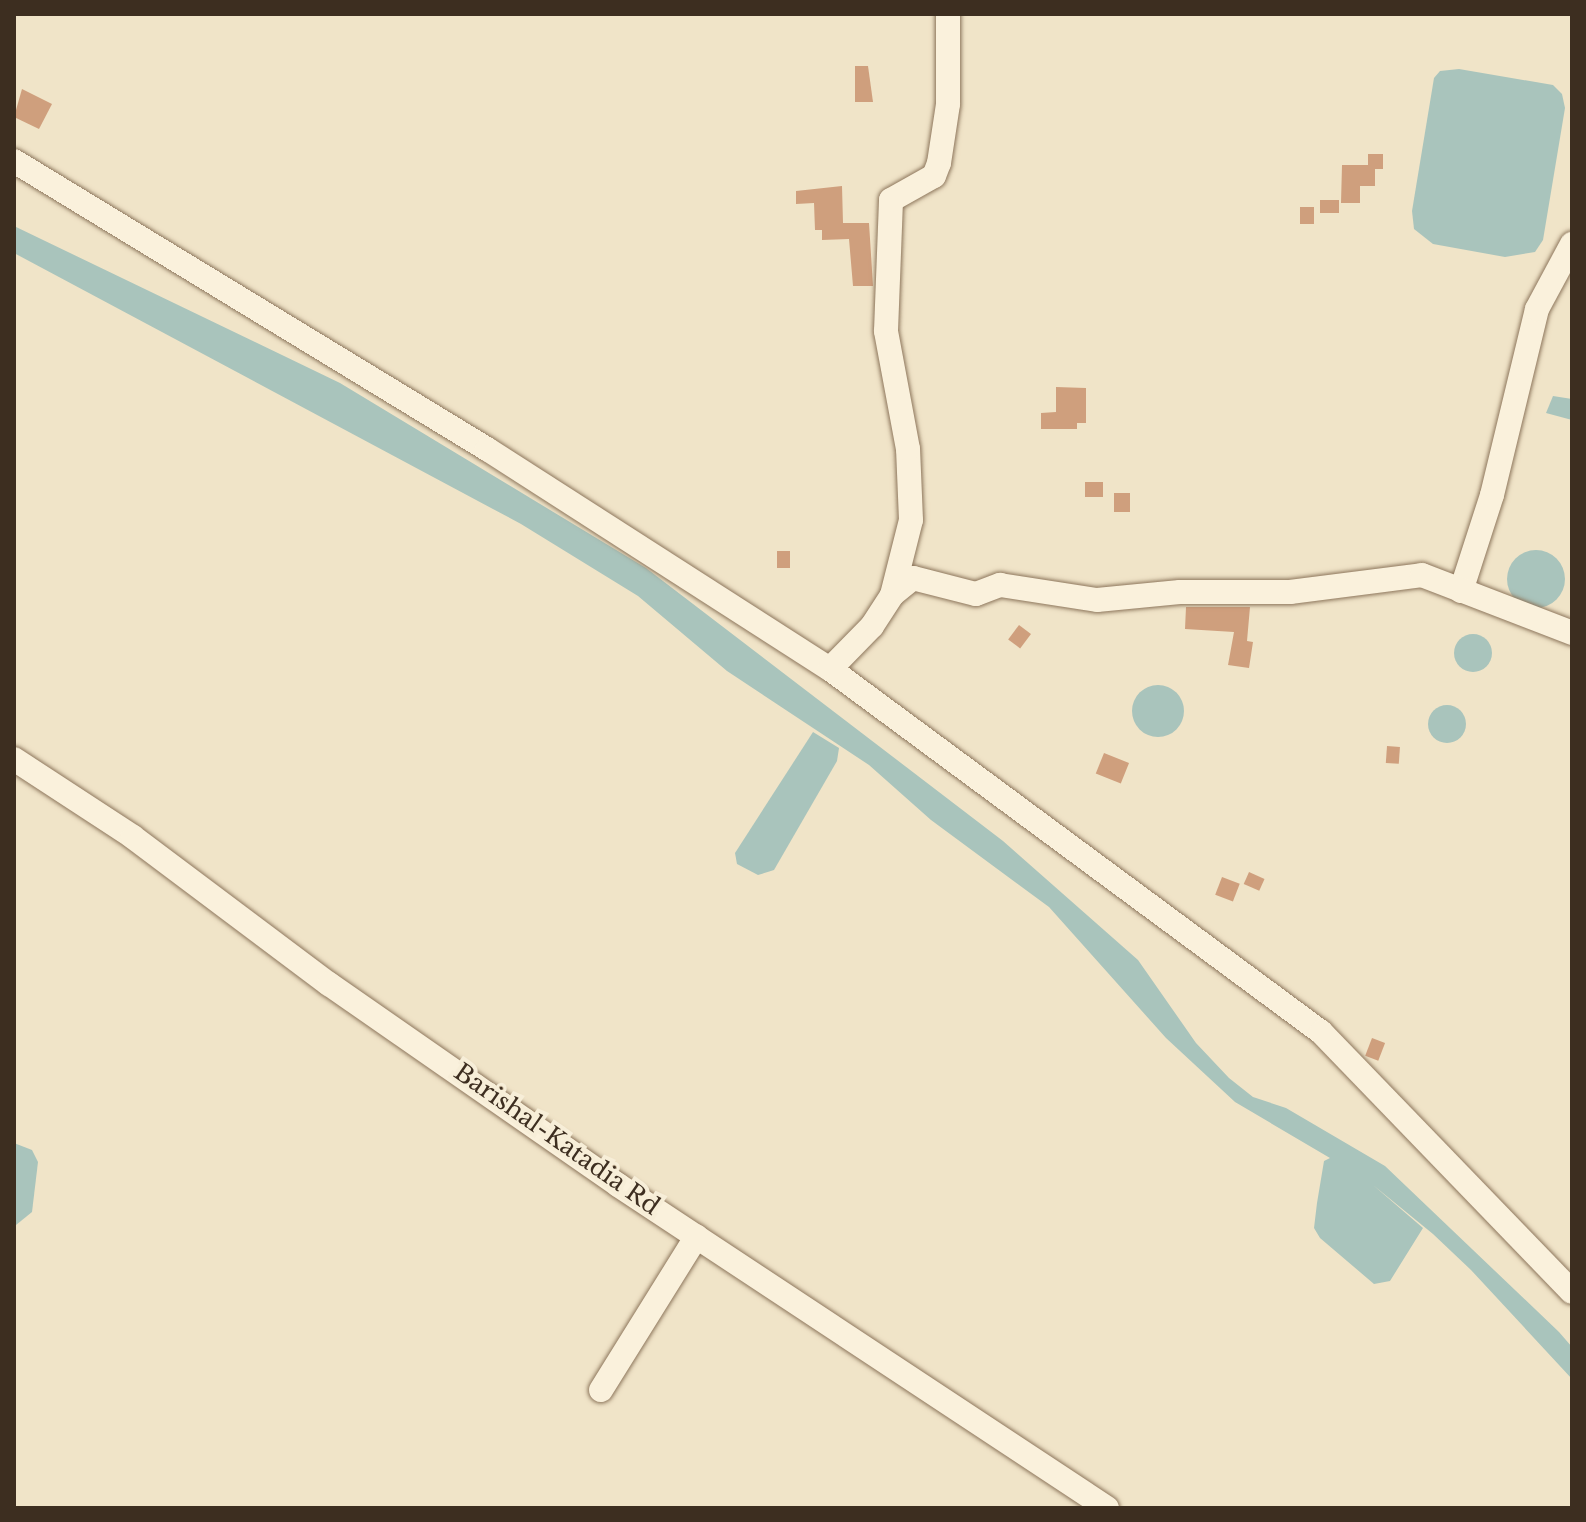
<!DOCTYPE html>
<html>
<head>
<meta charset="utf-8">
<style>
	body { margin:0 }
	#map { position:relative; width:1586px; height:1522px; overflow:hidden; background:#f0e4c8; font-family:"Libre Baskerville",serif }
	div>[style] { position:absolute }
	.water>* { inset:0; background:#a9c4bc }
	.round { border-radius:50% }
	.building>* { inset:0; background:#cf9f7d; transform-origin:0 0 }
	.roads { filter:drop-shadow(0 0 2px #8d765c) drop-shadow(0 0 2px #8d765c) }
	.minor>* { height:24px; margin:-12px; padding:0 12px; transform-origin:12px; border-radius:12px; background:#faf1dc }
	span { translate:-50% -50%; white-space:nowrap; text-align:center; line-height:1.15; -webkit-text-stroke:8px #f7eed8; paint-order:stroke }
	.street-label { font-size:24px; color:#3d2e20 }
	.frame { position:absolute; inset:0; border:16px solid #3d2e20; pointer-events:none }
</style>
</head>
<body>
<div id="map">
	<div class="water">
		<div style="clip-path:polygon(1459px 69px,1553px 85px,1562px 94px,1565px 108px,1543px 240px,1535px 252px,1505px 257px,1433px 244px,1414px 229px,1412px 211px,1434px 78px,1440px 71px)"></div>
		<div style="clip-path:polygon(14px 226px,340px 383px,646px 568px,1003px 841px,1138px 960px,1196px 1043px,1229px 1078px,1253px 1097px,1286px 1108px,1385px 1166px,1559px 1332px,1572px 1347px,1572px 1379px,1471px 1270px,1433px 1234px,1373px 1185px,1423px 1228px,1390px 1281px,1374px 1284px,1320px 1238px,1314px 1228px,1317px 1203px,1324px 1161px,1330px 1158px,1235px 1102px,1166px 1038px,1049px 907px,931px 820px,869px 765px,727px 671px,638px 596px,521px 524px,14px 253px)"></div>
		<div style="clip-path:polygon(1553px 396px,1572px 399px,1572px 420px,1546px 413px)"></div>
		<div class="round" style="left:1507px;top:550px;width:58px;height:58px"></div>
		<div class="round" style="left:1454px;top:634px;width:38px;height:38px"></div>
		<div class="round" style="left:1132px;top:685px;width:52px;height:52px"></div>
		<div class="round" style="left:1428px;top:705px;width:38px;height:38px"></div>
		<div style="clip-path:polygon(813px 732px,839px 748px,837px 761px,774px 870px,758px 875px,737px 864px,735px 853px)"></div>
		<div style="clip-path:polygon(14px 1143px,32px 1150px,38px 1162px,32px 1212px,16px 1225px)"></div>
	</div>
	<div class="building">
		<div style="clip-path:polygon(855px 66px,868px 66px,873px 102px,855px 102px)"></div>
		<div style="clip-path:polygon(22px 89px,52px 104px,39px 129px,14px 117px)"></div>
		<div style="clip-path:polygon(1368px 154px,1383px 154px,1383px 169px,1375px 169px,1375px 186px,1360px 186px,1360px 203px,1341px 203px,1342px 165px,1368px 165px)"></div>
		<div style="clip-path:polygon(842px 186px,843px 223px,869px 223px,873px 286px,853px 286px,849px 239px,822px 240px,822px 230px,815px 230px,814px 203px,796px 204px,796px 191px)"></div>
		<div style="left:1320px;top:200px;width:19px;height:13px"></div>
		<div style="left:1300px;top:207px;width:14px;height:17px"></div>
		<div style="clip-path:polygon(1056px 387px,1086px 388px,1086px 423px,1077px 423px,1077px 429px,1041px 429px,1041px 413px,1056px 412px)"></div>
		<div style="left:1085px;top:482px;width:18px;height:15px"></div>
		<div style="left:1114px;top:493px;width:16px;height:19px"></div>
		<div style="left:777px;top:551px;width:13px;height:17px"></div>
		<div style="clip-path:polygon(1186px 607px,1250px 607px,1247px 641px,1253px 642px,1249px 668px,1228px 665px,1234px 632px,1185px 629px)"></div>
		<div style="left:1019px;top:625px;width:15px;height:18px;rotate:37deg"></div>
		<div style="left:1387px;top:746px;width:13px;height:17px;rotate:4deg"></div>
		<div style="left:1104px;top:753px;width:27px;height:22px;rotate:22deg"></div>
		<div style="left:1249px;top:872px;width:17px;height:13px;rotate:24deg"></div>
		<div style="left:1222px;top:877px;width:19px;height:19px;rotate:21deg"></div>
		<div style="left:1372px;top:1038px;width:14px;height:19px;rotate:21deg"></div>
	</div>
	<div class="roads">
		<div class="minor">
			<div style="left:14px;top:161px;width:554px;rotate:31.34deg"></div>
			<div style="left:487px;top:449px;width:407px;rotate:32.7deg"></div>
			<div style="left:830px;top:669px;width:611px;rotate:36.48deg"></div>
			<div style="left:1321px;top:1032px;width:361px;rotate:46deg"></div>
			<div style="left:1461px;top:591px;width:101px;rotate:-72.1deg"></div>
			<div style="left:1492px;top:495px;width:191px;rotate:-76.4deg"></div>
			<div style="left:1537px;top:309px;width:74px;rotate:-61.7deg"></div>
			<div style="left:892px;top:595px;width:27px;rotate:-39deg"></div>
			<div style="left:913px;top:578px;width:65px;rotate:14.3deg"></div>
			<div style="left:976px;top:594px;width:26px;rotate:-21deg"></div>
			<div style="left:1000px;top:585px;width:98px;rotate:8.8deg"></div>
			<div style="left:1097px;top:600px;width:83px;rotate:-5.5deg"></div>
			<div style="left:1180px;top:592px;width:110px"></div>
			<div style="left:1290px;top:592px;width:133px;rotate:-7.3deg"></div>
			<div style="left:1422px;top:575px;width:161px;rotate:21.1deg"></div>
			<div style="left:830px;top:669px;width:60px;rotate:-45.7deg"></div>
			<div style="left:872px;top:626px;width:37px;rotate:-57deg"></div>
			<div style="left:892px;top:595px;width:77px;rotate:-75.8deg"></div>
			<div style="left:911px;top:520px;width:71px;rotate:-92.4deg"></div>
			<div style="left:908px;top:449px;width:120px;rotate:-100.6deg"></div>
			<div style="left:886px;top:331px;width:131px;rotate:-87.8deg"></div>
			<div style="left:891px;top:200px;width:49px;rotate:-29.2deg"></div>
			<div style="left:934px;top:176px;width:14px;rotate:-69deg"></div>
			<div style="left:939px;top:163px;width:60px;rotate:-81.3deg"></div>
			<div style="left:948px;top:104px;width:90px;rotate:-90deg"></div>
			<div style="left:14px;top:759px;width:142px;rotate:33.2deg"></div>
			<div style="left:133px;top:837px;width:245px;rotate:36.9deg"></div>
			<div style="left:329px;top:984px;width:352px;rotate:34.8deg"></div>
			<div style="left:618px;top:1185px;width:586px;rotate:33.45deg"></div>
			<div style="left:601px;top:1390px;width:181px;rotate:-58.1deg"></div>
		</div>
	</div>
	<div class="street-label">
		<span style="left:557px;top:1139px;rotate:35deg">Barishal-Katadia Rd</span>
	</div>
	<div class="frame"></div>
</div>
</body>
</html>
